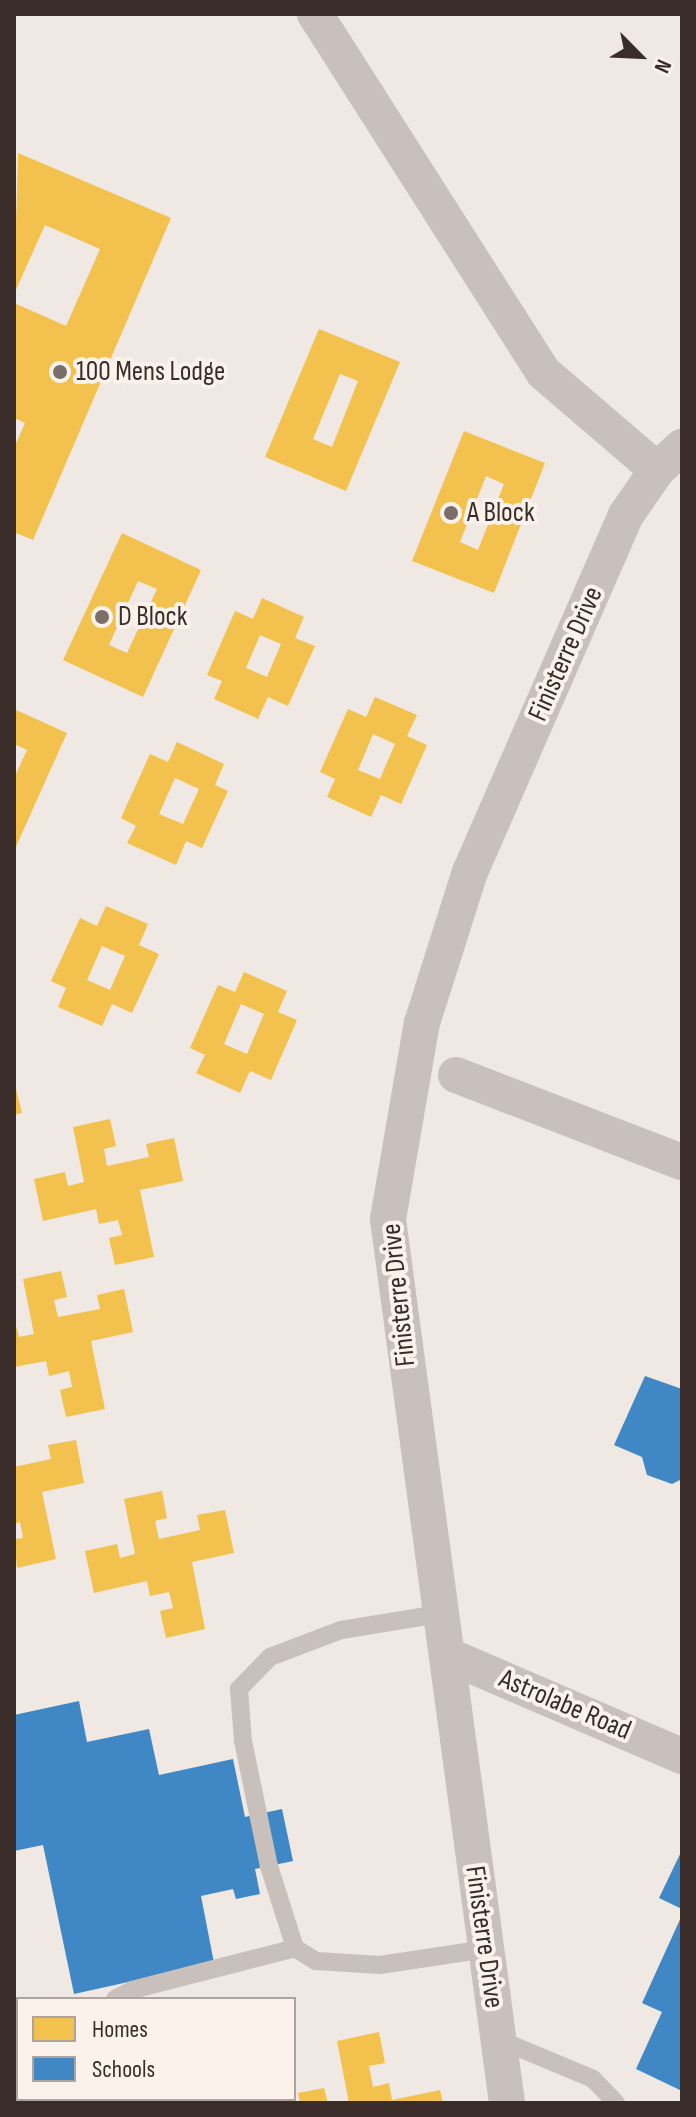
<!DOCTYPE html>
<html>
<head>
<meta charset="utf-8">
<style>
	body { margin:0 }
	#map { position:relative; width:696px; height:2117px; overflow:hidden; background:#efe8e3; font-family:"Sofia Sans Condensed",sans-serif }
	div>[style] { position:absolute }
	.homes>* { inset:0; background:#f2c14e; transform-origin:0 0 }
	.schools>* { inset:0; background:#3f88c5 }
	.lane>* { height:18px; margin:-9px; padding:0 9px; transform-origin:9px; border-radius:9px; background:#c9c0bb }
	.street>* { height:36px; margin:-18px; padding:0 18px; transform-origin:18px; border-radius:18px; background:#c9c0bb }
	.dots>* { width:22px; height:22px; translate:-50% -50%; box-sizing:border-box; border:4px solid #fbf2eb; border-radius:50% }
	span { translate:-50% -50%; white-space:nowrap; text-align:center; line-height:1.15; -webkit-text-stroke:8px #fbf2eb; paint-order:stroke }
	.poi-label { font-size:28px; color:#3a2d29 }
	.left { translate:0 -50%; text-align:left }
	.street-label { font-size:28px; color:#3a2d29 }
	.frame { position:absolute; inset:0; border:16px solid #3a2d29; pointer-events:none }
	.legend { position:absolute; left:16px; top:1997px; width:280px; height:104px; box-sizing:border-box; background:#fbf2eb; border:2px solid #aea39d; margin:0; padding:10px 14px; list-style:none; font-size:24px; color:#3a2d29 }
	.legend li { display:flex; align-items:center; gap:16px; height:40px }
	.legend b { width:40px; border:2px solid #aea39d }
	.north { position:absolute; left:600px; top:16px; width:80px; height:80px; -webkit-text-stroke:6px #fbf2eb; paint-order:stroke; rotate:114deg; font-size:22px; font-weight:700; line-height:32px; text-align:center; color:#3a2d29 }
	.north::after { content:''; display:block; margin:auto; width:28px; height:36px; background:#3a2d29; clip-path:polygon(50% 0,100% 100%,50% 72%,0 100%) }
</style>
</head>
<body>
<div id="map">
	<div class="homes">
		<div style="clip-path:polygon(18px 153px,171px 218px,33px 540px,14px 532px,14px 448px,25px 423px,14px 418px,14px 303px,66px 326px,100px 249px,45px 225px,14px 294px)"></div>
		<div style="clip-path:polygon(evenodd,319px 329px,400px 362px,346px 491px,265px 457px,319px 329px,340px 374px,358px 381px,332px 447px,313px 439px,340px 374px)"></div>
		<div style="clip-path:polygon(evenodd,464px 431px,545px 463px,494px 593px,412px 561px,464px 431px,486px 476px,504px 484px,478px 550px,460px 542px,486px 476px)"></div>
		<div style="clip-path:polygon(evenodd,122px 533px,201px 570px,143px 697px,63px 660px,122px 533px,138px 581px,157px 589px,127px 653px,109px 645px,138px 581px)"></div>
		<div style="clip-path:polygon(evenodd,262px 598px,304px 617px,295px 638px,315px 646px,288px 706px,268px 697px,258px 719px,214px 699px,222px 681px,207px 675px,235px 611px,253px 619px,262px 598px,260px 635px,281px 644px,267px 677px,246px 668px,260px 635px)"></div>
		<div style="clip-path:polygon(evenodd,375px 697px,417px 715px,407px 736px,427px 745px,401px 804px,381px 795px,371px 817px,327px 797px,335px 779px,320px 772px,348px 709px,366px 717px,375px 697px,373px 734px,395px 744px,380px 779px,358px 770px,373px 734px)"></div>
		<div style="clip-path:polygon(14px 709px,67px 733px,14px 851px,14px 778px,27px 750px,14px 744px)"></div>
		<div style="clip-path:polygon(evenodd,177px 742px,224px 764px,215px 785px,228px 791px,202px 848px,186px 841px,176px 865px,127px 843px,136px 826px,121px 818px,150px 754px,168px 762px,177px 742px,175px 778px,199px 789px,183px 824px,159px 814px,175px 778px)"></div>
		<div style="clip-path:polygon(evenodd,106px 906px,148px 924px,139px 945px,159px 954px,132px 1013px,112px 1004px,102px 1026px,58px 1007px,66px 988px,51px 981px,80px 918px,97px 926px,106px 906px,102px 946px,125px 956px,110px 990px,87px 980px,102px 946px)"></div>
		<div style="clip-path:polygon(evenodd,244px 972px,287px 991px,278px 1012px,297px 1020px,271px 1080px,250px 1071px,240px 1093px,196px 1073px,205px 1055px,190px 1048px,218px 985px,235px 992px,244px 972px,241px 1004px,264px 1014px,247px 1054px,224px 1044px,241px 1004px)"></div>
		<div style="clip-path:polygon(14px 1081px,22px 1113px,14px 1115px)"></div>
		<div style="clip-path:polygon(110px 1119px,116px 1146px,104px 1149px,107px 1166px,149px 1157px,146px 1144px,174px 1138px,183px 1181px,140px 1190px,154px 1257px,115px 1265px,109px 1238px,122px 1235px,118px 1220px,99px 1224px,96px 1209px,43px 1221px,34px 1179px,65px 1172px,68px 1186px,84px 1182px,73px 1127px)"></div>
		<div style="clip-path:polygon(61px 1271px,67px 1297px,54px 1300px,58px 1317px,100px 1309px,97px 1295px,124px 1289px,133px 1332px,91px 1341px,105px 1409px,66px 1417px,60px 1390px,72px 1387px,69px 1371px,49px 1376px,46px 1361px,14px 1367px,14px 1318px,19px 1337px,34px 1334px,23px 1279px)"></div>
		<div style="clip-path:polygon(76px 1440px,84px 1483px,42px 1492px,56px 1559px,17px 1568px,14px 1539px,23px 1538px,20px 1522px,14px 1524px,14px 1467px,51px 1459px,48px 1445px)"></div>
		<div style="clip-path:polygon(162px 1491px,167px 1518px,155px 1521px,159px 1539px,200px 1530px,197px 1515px,225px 1510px,234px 1553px,192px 1562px,205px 1629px,166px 1638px,160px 1611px,173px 1608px,169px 1592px,150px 1596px,147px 1581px,94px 1593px,85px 1551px,117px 1544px,120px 1558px,135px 1554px,124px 1499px)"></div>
		<div style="clip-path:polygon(379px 2032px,385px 2063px,369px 2066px,373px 2087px,389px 2083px,392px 2100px,440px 2090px,443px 2103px,349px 2103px,337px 2041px)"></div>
		<div style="clip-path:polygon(324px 2088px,328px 2103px,300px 2103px,298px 2093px)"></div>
		<div style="left:135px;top:2099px;width:142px;height:4px"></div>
	</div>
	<div class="schools">
		<div style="clip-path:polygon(645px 1376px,682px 1389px,682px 1479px,672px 1484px,647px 1475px,642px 1457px,614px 1445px)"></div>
		<div style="clip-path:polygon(79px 1701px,87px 1742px,149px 1729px,159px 1775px,233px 1759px,245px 1817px,282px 1809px,293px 1861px,255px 1869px,260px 1894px,236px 1899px,233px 1889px,201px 1896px,214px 1963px,74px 1994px,43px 1845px,14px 1851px,14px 1715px)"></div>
		<div style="clip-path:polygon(682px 1850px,682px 1909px,659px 1898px)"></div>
		<div style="clip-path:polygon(682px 1915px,682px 2091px,636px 2069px,662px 2012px,642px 2003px)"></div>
	</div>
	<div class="lane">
		<div style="left:439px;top:1614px;width:99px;rotate:170.7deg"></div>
		<div style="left:341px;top:1630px;width:76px;rotate:159.2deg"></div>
		<div style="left:270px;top:1657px;width:45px;rotate:134.1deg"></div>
		<div style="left:239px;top:1689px;width:52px;rotate:85.6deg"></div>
		<div style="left:243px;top:1741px;width:128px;rotate:78.3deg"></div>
		<div style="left:269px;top:1866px;width:86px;rotate:72.4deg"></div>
		<div style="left:295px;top:1948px;width:25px;rotate:32deg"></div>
		<div style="left:316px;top:1961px;width:64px;rotate:3.6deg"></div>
		<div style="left:380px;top:1965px;width:107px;rotate:-8.6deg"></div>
		<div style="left:115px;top:1999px;width:19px;rotate:-28deg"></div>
		<div style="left:132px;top:1990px;width:168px;rotate:-14.4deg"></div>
		<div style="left:498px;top:2039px;width:103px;rotate:22.8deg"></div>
		<div style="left:593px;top:2079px;width:33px;rotate:46deg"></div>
		<div style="left:95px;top:2099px;width:4px;rotate:76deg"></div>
	</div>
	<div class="street">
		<div style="left:315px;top:14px;width:426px;rotate:57.5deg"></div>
		<div style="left:544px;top:373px;width:149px;rotate:40.6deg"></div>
		<div style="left:456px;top:1075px;width:242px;rotate:21.1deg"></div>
		<div style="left:447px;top:1655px;width:256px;rotate:23.3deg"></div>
		<div style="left:507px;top:2103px;width:892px;rotate:-97.67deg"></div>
		<div style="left:388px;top:1219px;width:199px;rotate:-80.2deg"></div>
		<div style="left:422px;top:1023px;width:158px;rotate:-72.4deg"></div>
		<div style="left:470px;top:872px;width:390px;rotate:-66.4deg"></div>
		<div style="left:626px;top:515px;width:55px;rotate:-55.4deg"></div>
		<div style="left:657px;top:470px;width:34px;rotate:-43deg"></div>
	</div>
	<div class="dots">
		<div style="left:60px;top:372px;background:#796e6a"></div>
		<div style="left:451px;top:513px;background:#796e6a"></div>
		<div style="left:102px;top:617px;background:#796e6a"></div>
	</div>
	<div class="poi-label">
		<span class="left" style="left:76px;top:372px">100 Mens Lodge</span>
		<span class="left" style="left:467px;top:513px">A Block</span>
		<span class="left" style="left:118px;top:617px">D Block</span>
	</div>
	<div class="street-label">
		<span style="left:566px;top:654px;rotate:-66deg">Finisterre Drive</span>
		<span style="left:399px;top:1295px;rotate:-96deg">Finisterre Drive</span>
		<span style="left:565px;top:1705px;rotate:23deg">Astrolabe Road</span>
		<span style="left:484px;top:1937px;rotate:82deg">Finisterre Drive</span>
	</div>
	<div class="frame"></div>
	<ul class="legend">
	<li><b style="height:22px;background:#f2c14e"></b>Homes</li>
	<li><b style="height:22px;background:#3f88c5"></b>Schools</li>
	</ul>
	<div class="north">N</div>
</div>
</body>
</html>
